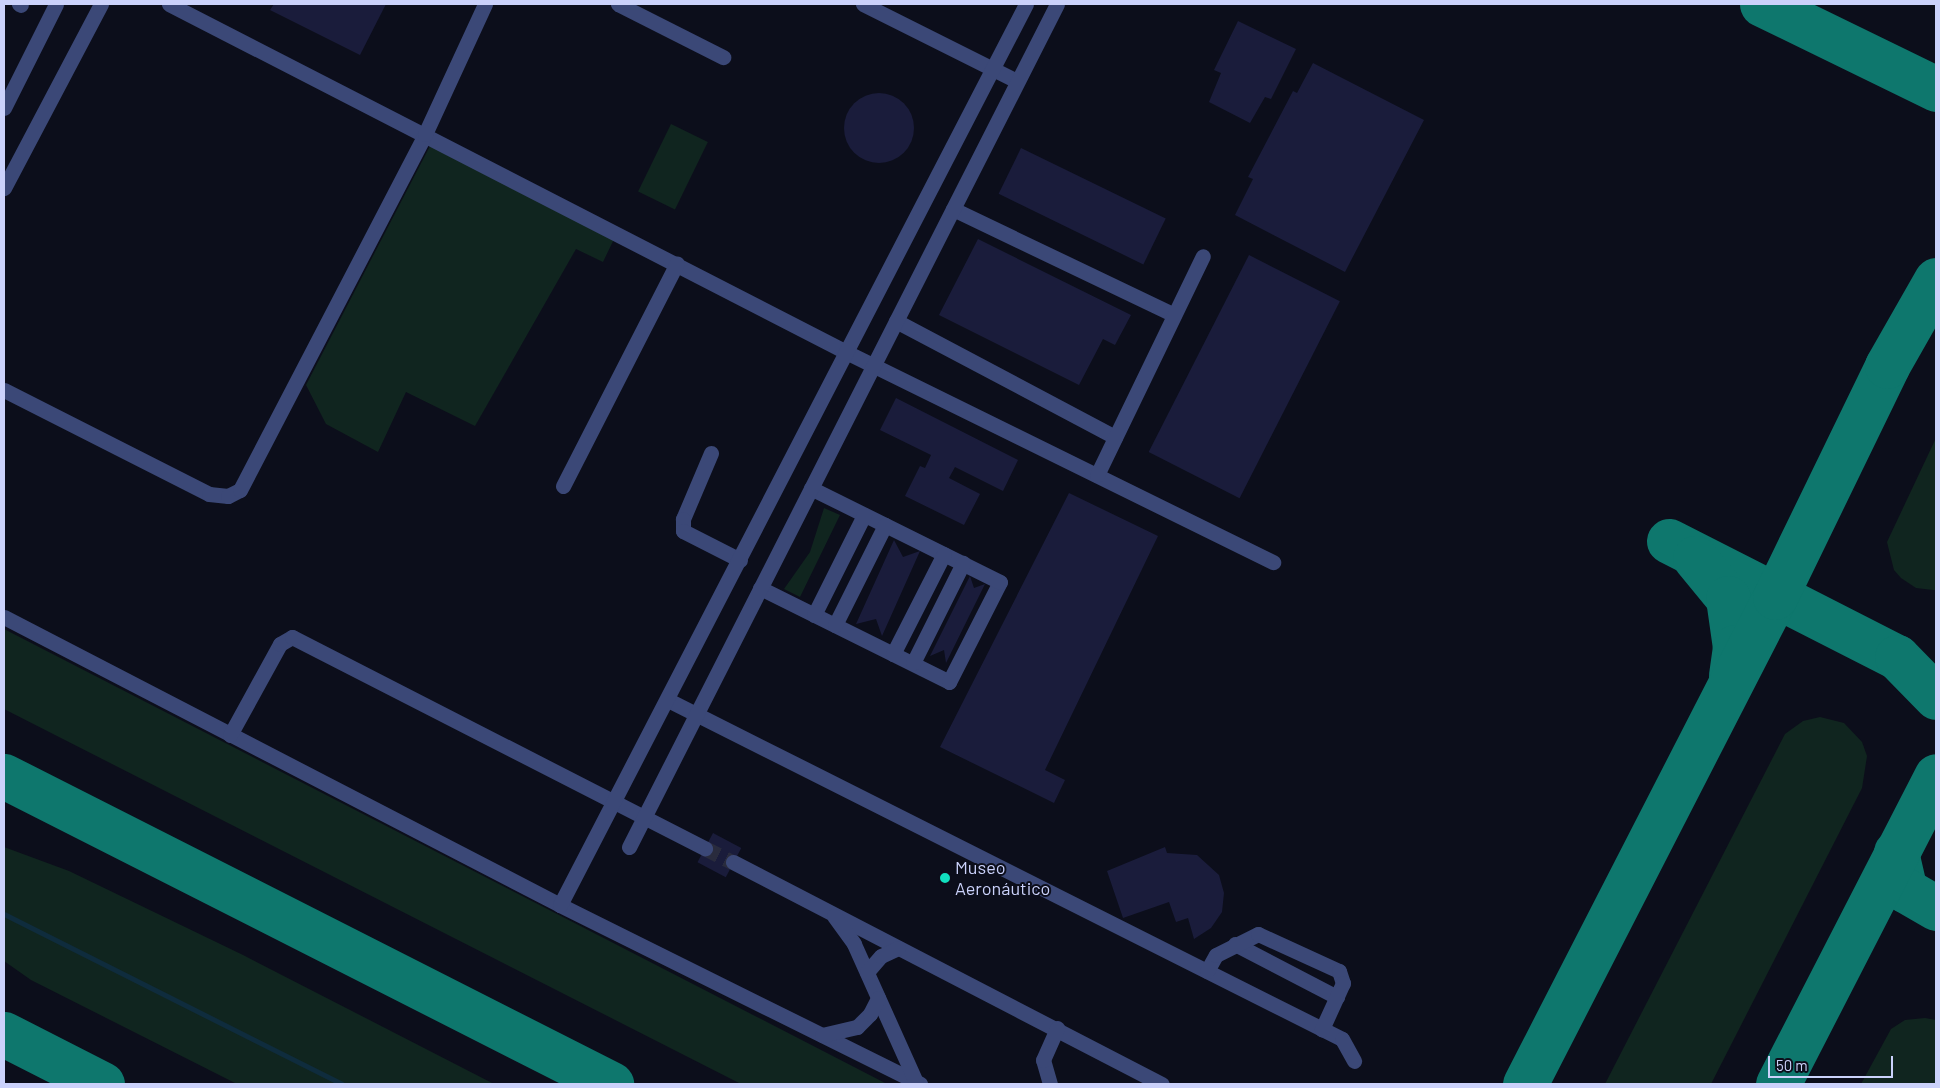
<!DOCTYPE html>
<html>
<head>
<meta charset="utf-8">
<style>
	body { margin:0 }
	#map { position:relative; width:1940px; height:1088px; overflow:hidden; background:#0c0e1b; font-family:Barlow,sans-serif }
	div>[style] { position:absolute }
	.green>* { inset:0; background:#10251f; transform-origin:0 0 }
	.stream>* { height:5px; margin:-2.5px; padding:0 2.5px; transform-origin:2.5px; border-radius:2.5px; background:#0f2c3d }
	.taxiway>* { height:45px; margin:-22.5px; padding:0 22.5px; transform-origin:22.5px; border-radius:22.5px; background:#0e776d }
	.building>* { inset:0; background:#1a1c3b; transform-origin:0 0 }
	.round { border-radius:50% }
	.minor-tunnel>* { height:15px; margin-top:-7.5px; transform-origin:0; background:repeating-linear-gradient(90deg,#292b3d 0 15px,transparent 0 23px) }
	.minor>* { height:15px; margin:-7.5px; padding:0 7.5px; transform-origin:7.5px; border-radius:7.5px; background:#3b4877 }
	.dots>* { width:14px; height:14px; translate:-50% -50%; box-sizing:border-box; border:2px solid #0c0e1b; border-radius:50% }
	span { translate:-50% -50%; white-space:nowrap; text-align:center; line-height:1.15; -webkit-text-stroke:4px #0c0e1b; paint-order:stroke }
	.poi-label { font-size:18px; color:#cbd2fb }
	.left { translate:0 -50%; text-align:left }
	.frame { position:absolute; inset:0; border:5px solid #cbd2fb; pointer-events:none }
	.scale { position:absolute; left:1768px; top:1056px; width:125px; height:22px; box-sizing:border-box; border:2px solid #cbd2fb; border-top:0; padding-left:6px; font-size:15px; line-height:18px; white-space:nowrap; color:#cbd2fb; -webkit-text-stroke:4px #0c0e1b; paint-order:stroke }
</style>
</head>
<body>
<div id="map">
	<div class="green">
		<div style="left:671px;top:124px;width:41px;height:75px;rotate:26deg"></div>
		<div style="clip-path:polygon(430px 146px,615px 237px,603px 262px,576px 249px,475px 426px,406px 392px,378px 452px,326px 424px,306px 385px)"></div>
		<div style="clip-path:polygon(1936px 438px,1936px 590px,1933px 590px,1916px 588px,1901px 578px,1894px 570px,1887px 542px)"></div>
		<div style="clip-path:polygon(824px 508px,840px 515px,800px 597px,784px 589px,810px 552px)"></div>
		<div style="clip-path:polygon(4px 629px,887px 1084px,741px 1084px,4px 709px)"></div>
		<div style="clip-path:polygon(1820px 717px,1844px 723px,1862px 742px,1867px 756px,1862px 788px,1711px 1084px,1605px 1084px,1785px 734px,1803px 721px)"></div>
		<div style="clip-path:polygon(4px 847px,69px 871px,243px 955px,494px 1084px,237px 1084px,31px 980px,4px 961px)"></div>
		<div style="clip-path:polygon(1925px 1018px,1936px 1020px,1936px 1084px,1861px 1084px,1891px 1029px,1905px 1020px)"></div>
	</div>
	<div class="stream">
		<div style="left:4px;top:914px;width:378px;rotate:26.7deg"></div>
	</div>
	<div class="taxiway">
		<div style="left:1762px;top:4px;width:194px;rotate:26deg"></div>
		<div style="left:1669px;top:541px;width:256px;rotate:27deg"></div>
		<div style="left:1897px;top:657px;width:56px;rotate:45.7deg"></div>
		<div style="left:1695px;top:558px;width:52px;rotate:50.5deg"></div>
		<div style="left:1728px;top:598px;width:49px;rotate:81.9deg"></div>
		<div style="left:1735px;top:647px;width:29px;rotate:98deg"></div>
		<div style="left:4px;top:776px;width:681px;rotate:26.9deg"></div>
		<div style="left:1896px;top:852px;width:39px;rotate:77deg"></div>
		<div style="left:1905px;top:890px;width:36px;rotate:30deg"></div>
		<div style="left:4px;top:1034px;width:110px;rotate:27deg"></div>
		<div style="left:1525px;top:1084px;width:547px;rotate:-62.83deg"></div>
		<div style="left:1775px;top:597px;width:257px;rotate:-64.1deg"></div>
		<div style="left:1887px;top:366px;width:99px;rotate:-60.3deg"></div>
		<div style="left:1778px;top:1084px;width:346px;rotate:-62.8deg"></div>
	</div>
	<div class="building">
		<div style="clip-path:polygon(274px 4px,386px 4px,360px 55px,270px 10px)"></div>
		<div style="clip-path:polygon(1238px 21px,1296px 49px,1271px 99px,1265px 97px,1250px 123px,1209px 102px,1221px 73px,1214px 70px)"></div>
		<div style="clip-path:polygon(1313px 63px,1424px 120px,1345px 272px,1235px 215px,1253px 179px,1248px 177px,1293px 91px,1297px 93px)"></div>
		<div class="round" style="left:844px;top:93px;width:70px;height:70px"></div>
		<div style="left:1021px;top:148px;width:161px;height:51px;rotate:26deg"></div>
		<div style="clip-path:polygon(978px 239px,1131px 315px,1115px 345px,1103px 339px,1079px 385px,939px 315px)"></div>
		<div style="left:1249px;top:255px;width:102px;height:221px;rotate:27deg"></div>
		<div style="clip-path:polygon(896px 398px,1018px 460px,1003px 491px,955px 467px,949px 478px,980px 494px,964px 525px,905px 496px,920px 466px,925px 468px,931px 455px,880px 430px)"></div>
		<div style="clip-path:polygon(1069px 493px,1158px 536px,1045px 770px,1065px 780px,1054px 803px,940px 747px)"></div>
		<div style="clip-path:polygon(894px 540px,903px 557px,920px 551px,882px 636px,876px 619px,856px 624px)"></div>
		<div style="clip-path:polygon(970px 576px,974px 588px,985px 584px,946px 663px,944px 650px,930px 656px)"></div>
		<div style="left:713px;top:833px;width:32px;height:33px;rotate:28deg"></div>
		<div style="clip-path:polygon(1165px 847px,1167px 853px,1197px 855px,1219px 875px,1224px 893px,1222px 912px,1211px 928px,1194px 939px,1188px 918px,1176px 922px,1169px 902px,1123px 918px,1107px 871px)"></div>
	</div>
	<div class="minor-tunnel">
		<div style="left:705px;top:848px;width:31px;rotate:27deg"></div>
	</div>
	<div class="minor">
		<div style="left:19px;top:4px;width:2px;rotate:27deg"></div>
		<div style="left:169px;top:4px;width:763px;rotate:27.2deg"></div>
		<div style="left:848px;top:353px;width:474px;rotate:26.2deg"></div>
		<div style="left:618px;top:4px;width:118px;rotate:26.8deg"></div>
		<div style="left:863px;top:4px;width:170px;rotate:26.6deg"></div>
		<div style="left:4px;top:108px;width:116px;rotate:-63.4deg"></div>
		<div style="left:4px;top:188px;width:208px;rotate:-62.2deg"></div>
		<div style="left:953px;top:209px;width:245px;rotate:25.6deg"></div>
		<div style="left:896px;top:321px;width:248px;rotate:27.9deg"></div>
		<div style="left:4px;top:390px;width:230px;rotate:26.9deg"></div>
		<div style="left:209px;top:494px;width:19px;rotate:6deg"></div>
		<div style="left:228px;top:496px;width:13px;rotate:-27deg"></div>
		<div style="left:240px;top:490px;width:401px;rotate:-62.5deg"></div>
		<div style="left:425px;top:134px;width:143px;rotate:-65.2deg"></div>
		<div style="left:711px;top:453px;width:72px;rotate:113deg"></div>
		<div style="left:683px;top:519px;width:12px;rotate:90deg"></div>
		<div style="left:683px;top:531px;width:64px;rotate:27deg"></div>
		<div style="left:1097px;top:475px;width:243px;rotate:-64.2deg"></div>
		<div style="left:563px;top:486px;width:250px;rotate:-62.9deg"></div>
		<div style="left:760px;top:588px;width:211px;rotate:26.4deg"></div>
		<div style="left:949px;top:682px;width:112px;rotate:-63deg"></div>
		<div style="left:1000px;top:582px;width:211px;rotate:-153.6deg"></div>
		<div style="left:814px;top:615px;width:112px;rotate:-63.4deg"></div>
		<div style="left:4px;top:617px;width:626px;rotate:27.38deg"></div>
		<div style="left:560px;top:905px;width:402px;rotate:26.4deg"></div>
		<div style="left:835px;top:625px;width:112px;rotate:-63.4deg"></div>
		<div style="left:893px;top:654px;width:112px;rotate:-63deg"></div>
		<div style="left:913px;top:663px;width:112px;rotate:-63.4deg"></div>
		<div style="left:668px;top:700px;width:754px;rotate:26.7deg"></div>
		<div style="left:1342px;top:1039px;width:25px;rotate:61deg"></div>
		<div style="left:230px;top:735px;width:104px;rotate:-61.2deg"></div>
		<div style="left:280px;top:644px;width:14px;rotate:-30deg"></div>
		<div style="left:292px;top:637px;width:464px;rotate:27.1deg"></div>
		<div style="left:629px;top:847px;width:945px;rotate:-63.08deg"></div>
		<div style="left:733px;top:862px;width:483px;rotate:27.4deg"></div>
		<div style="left:560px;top:905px;width:1014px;rotate:-62.65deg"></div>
		<div style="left:834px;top:916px;width:34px;rotate:54deg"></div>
		<div style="left:854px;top:944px;width:151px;rotate:65.8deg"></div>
		<div style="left:1235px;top:944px;width:115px;rotate:27.5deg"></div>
		<div style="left:1207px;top:971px;width:18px;rotate:-61deg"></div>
		<div style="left:1216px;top:955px;width:47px;rotate:-26.6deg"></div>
		<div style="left:1258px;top:934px;width:89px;rotate:24.6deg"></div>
		<div style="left:1339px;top:971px;width:13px;rotate:72deg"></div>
		<div style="left:1343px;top:983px;width:51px;rotate:114.5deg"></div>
		<div style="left:867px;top:972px;width:21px;rotate:-49deg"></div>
		<div style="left:881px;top:956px;width:19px;rotate:-25deg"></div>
		<div style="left:822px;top:1035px;width:36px;rotate:-13deg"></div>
		<div style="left:857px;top:1027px;width:18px;rotate:-45deg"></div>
		<div style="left:870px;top:1014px;width:18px;rotate:-63deg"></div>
		<div style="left:1050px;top:1084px;width:25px;rotate:-106deg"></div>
		<div style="left:1043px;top:1060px;width:35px;rotate:-66deg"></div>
	</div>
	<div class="dots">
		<div style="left:945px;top:878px;background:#11e0bf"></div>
	</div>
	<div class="poi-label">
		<span class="left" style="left:955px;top:878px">Museo<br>Aeronáutico</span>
	</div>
	<div class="frame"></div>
	<div class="scale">50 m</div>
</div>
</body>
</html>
